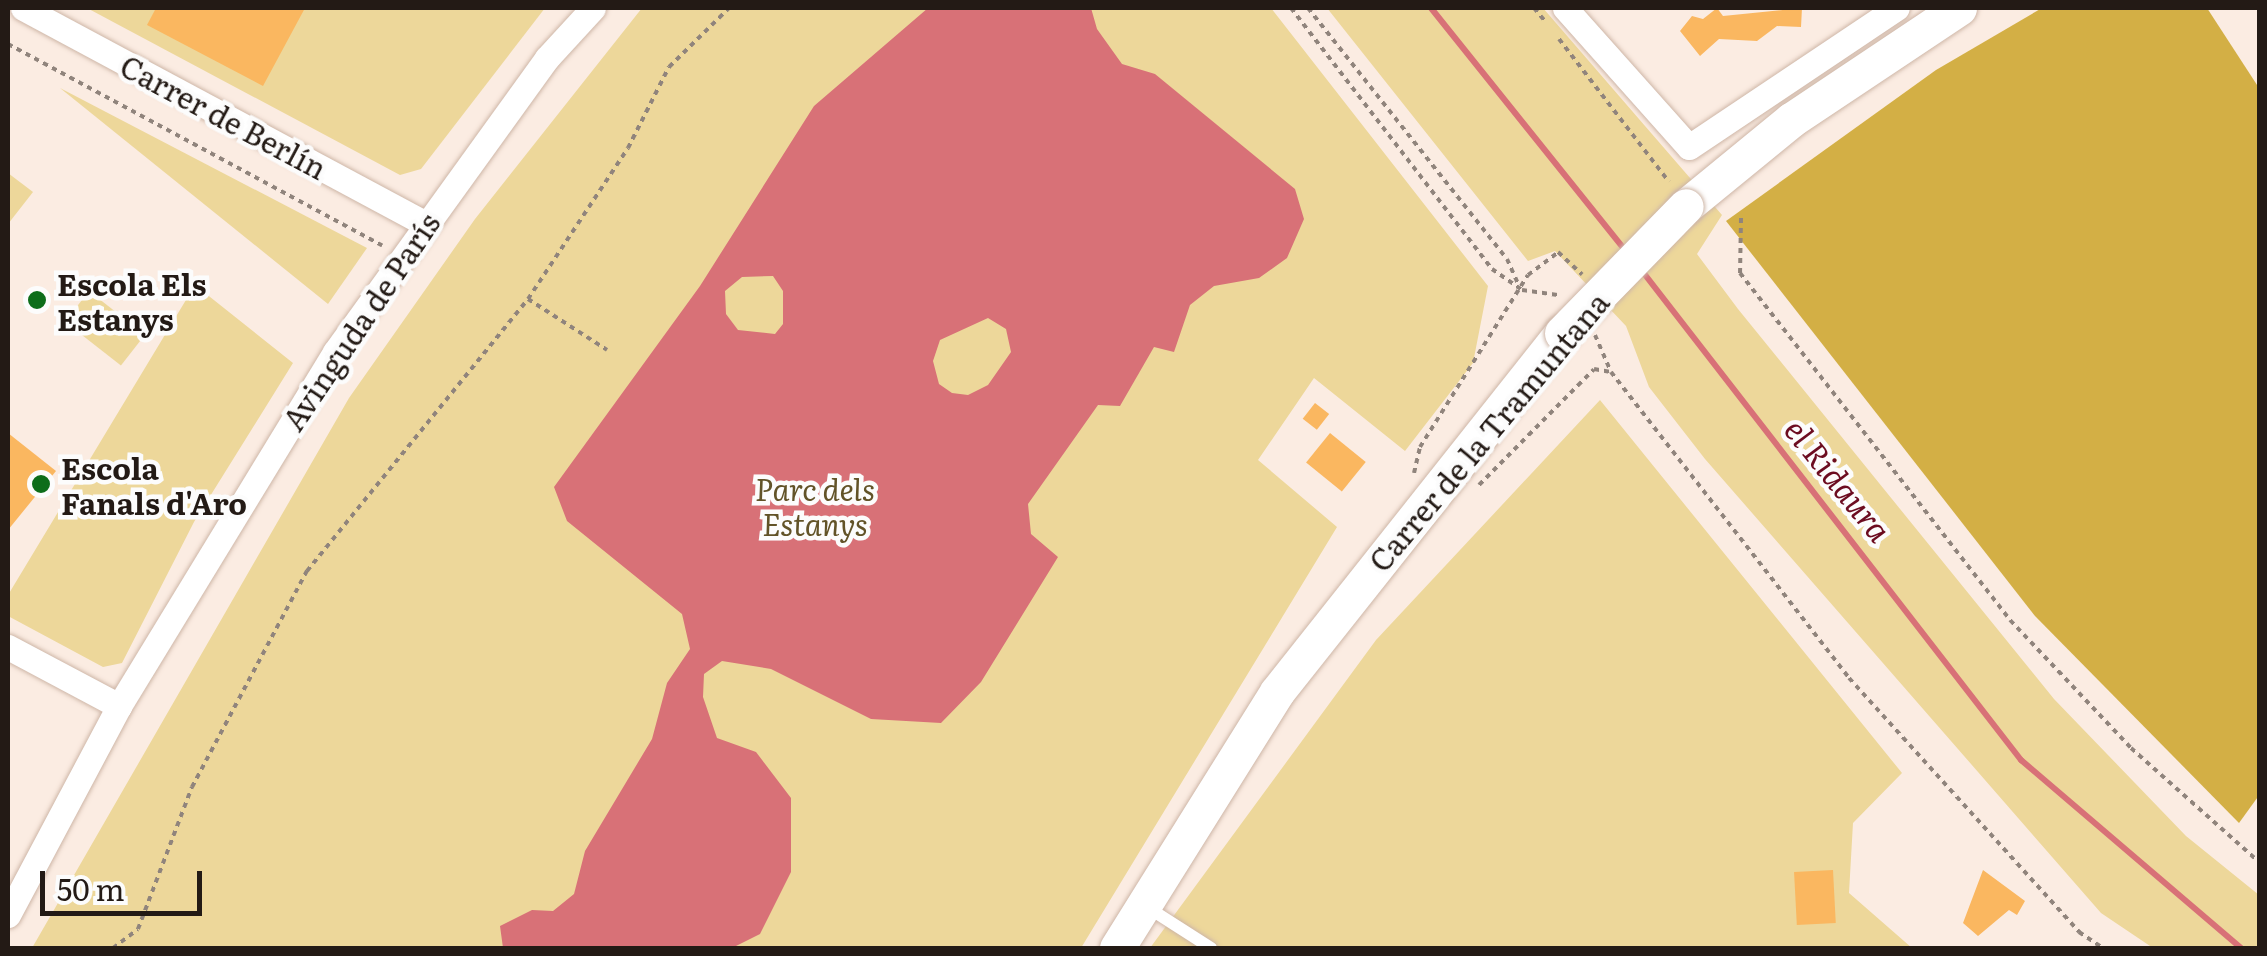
<!DOCTYPE html>
<html>
<head>
<meta charset="utf-8">
<style>
	body { margin:0 }
	#map { position:relative; width:2267px; height:956px; overflow:hidden; background:#fbece2; font-family:Literata,serif }
	div>[style] { position:absolute }
	.green>* { inset:0; background:#edd79a; transform-origin:0 0 }
	.forest>* { inset:0; background:#d3af45 }
	.water>* { inset:0; background:#d87177 }
	.stream>* { height:6px; margin:-3px; padding:0 3px; transform-origin:3px; border-radius:3px; background:#d87177 }
	.building>* { inset:0; background:#fab760; transform-origin:0 0 }
	.path>* { height:4px; margin-top:-2px; transform-origin:0; background:repeating-linear-gradient(90deg,#90847c 0 5px,transparent 0 10px) }
	.roads { filter:drop-shadow(0 0 2px #ceb6a7) drop-shadow(0 0 2px #ceb6a7) }
	.lane>* { height:12px; margin:-6px; padding:0 6px; transform-origin:6px; border-radius:6px; background:#fff }
	.street>* { height:25px; margin:-12.5px; padding:0 12.5px; transform-origin:12.5px; border-radius:12.5px; background:#fff }
	.secondary>* { height:35px; margin:-17.5px; padding:0 17.5px; transform-origin:17.5px; border-radius:17.5px; background:#fff }
	.bridges { filter:drop-shadow(0 0 2px #ceb6a7) drop-shadow(0 0 2px #ceb6a7) }
	.secondary-bridge>* { height:35px; margin:-17.5px; padding:0 17.5px; transform-origin:17.5px; border-radius:17.5px; background:#fff }
	.dots>* { width:28px; height:28px; translate:-50% -50%; box-sizing:border-box; border:5px solid #fcfcfc; border-radius:50% }
	span { translate:-50% -50%; white-space:nowrap; text-align:center; line-height:1.15; -webkit-text-stroke:9px #fcfcfc; paint-order:stroke }
	.street-label { font-size:30px; color:#231a15 }
	.poi-label { font-size:30px; color:#231a15; font-weight:700 }
	.left { translate:0 -50%; text-align:left }
	.park-label { font-size:30px; color:#625328; font-style:italic }
	.water-label { font-size:32px; color:#6c0c20; font-style:italic }
	.frame { position:absolute; inset:0; border:10px solid #231a15; pointer-events:none }
	.scale { position:absolute; left:40px; top:871px; width:162px; height:45px; box-sizing:border-box; border:5px solid #231a15; border-top:0; padding-left:12px; font-size:30px; line-height:35px; white-space:nowrap; color:#231a15; -webkit-text-stroke:8px #fcfcfc; paint-order:stroke }
</style>
</head>
<body>
<div id="map">
	<div class="green">
		<div style="clip-path:polygon(87px 8px,545px 8px,421px 169px,400px 175px)"></div>
		<div style="clip-path:polygon(642px 8px,1271px 8px,1488px 286px,1473px 363px,1405px 451px,1314px 378px,1258px 460px,1337px 527px,1081px 948px,32px 948px,349px 398px,475px 219px)"></div>
		<div style="clip-path:polygon(1327px 8px,1543px 8px,1722px 215px,1697px 254px,1738px 309px,2054px 699px,2186px 836px,2259px 895px,2259px 948px,2153px 948px,2101px 913px,1705px 459px,1649px 387px,1626px 326px,1555px 251px,1528px 261px)"></div>
		<div style="clip-path:polygon(60px 88px,367px 248px,328px 304px)"></div>
		<div style="clip-path:polygon(8px 173px,33px 192px,8px 224px)"></div>
		<div style="clip-path:polygon(195px 285px,293px 363px,194px 522px,122px 663px,103px 667px,8px 616px,8px 595px)"></div>
		<div style="left:89px;top:291px;width:71px;height:39px;rotate:38deg"></div>
		<div style="clip-path:polygon(1600px 400px,1902px 773px,1853px 823px,1849px 893px,1912px 948px,1150px 948px,1376px 640px)"></div>
	</div>
	<div class="forest">
		<div style="clip-path:polygon(2042px 8px,2207px 8px,2259px 88px,2260px 794px,2239px 823px,2035px 616px,1726px 221px,1936px 70px)"></div>
	</div>
	<div class="water">
		<div style="clip-path:polygon(evenodd,928px 8px,1091px 8px,1097px 29px,1122px 64px,1155px 74px,1295px 189px,1304px 219px,1287px 258px,1259px 278px,1214px 286px,1190px 305px,1174px 352px,1154px 347px,1120px 406px,1098px 405px,1028px 504px,1031px 534px,1058px 557px,981px 682px,941px 723px,871px 719px,771px 669px,722px 661px,704px 674px,703px 697px,717px 738px,756px 752px,791px 798px,791px 872px,760px 934px,732px 948px,503px 948px,500px 926px,532px 910px,553px 911px,574px 894px,585px 851px,652px 739px,667px 683px,690px 649px,682px 614px,567px 521px,554px 487px,700px 286px,814px 106px,928px 8px,773px 276px,783px 291px,783px 324px,775px 334px,738px 330px,726px 314px,725px 291px,742px 277px,773px 276px,928px 8px,988px 318px,1006px 329px,1011px 352px,988px 385px,968px 395px,952px 393px,939px 384px,933px 361px,940px 340px,988px 318px)"></div>
	</div>
	<div class="stream">
		<div style="left:1431px;top:8px;width:310px;rotate:51.3deg"></div>
		<div style="left:1639px;top:267px;width:624px;rotate:52.23deg"></div>
		<div style="left:2021px;top:760px;width:289px;rotate:40.5deg"></div>
	</div>
	<div class="building">
		<div style="clip-path:polygon(156px 8px,305px 8px,263px 86px,147px 25px)"></div>
		<div style="clip-path:polygon(1717px 8px,1723px 16px,1802px 8px,1801px 27px,1777px 26px,1757px 41px,1719px 39px,1700px 56px,1680px 31px,1692px 16px,1703px 19px)"></div>
		<div style="left:1315px;top:403px;width:18px;height:20px;rotate:38deg"></div>
		<div style="clip-path:polygon(8px 433px,56px 471px,8px 530px)"></div>
		<div style="left:1330px;top:433px;width:46px;height:38px;rotate:39deg"></div>
		<div style="left:1833px;top:870px;width:53px;height:39px;rotate:87deg"></div>
		<div style="clip-path:polygon(1983px 870px,2025px 901px,2017px 915px,2009px 910px,1978px 936px,1963px 923px)"></div>
	</div>
	<div class="path">
		<div style="left:1291px;top:8px;width:329px;rotate:52.4deg"></div>
		<div style="left:1492px;top:269px;width:37px;rotate:35deg"></div>
		<div style="left:1522px;top:290px;width:36px;rotate:8deg"></div>
		<div style="left:1308px;top:8px;width:320px;rotate:51.6deg"></div>
		<div style="left:1507px;top:259px;width:30px;rotate:66deg"></div>
		<div style="left:1534px;top:8px;width:16px;rotate:50deg"></div>
		<div style="left:1559px;top:39px;width:180px;rotate:52.4deg"></div>
		<div style="left:8px;top:44px;width:425px;rotate:28.3deg"></div>
		<div style="left:1741px;top:218px;width:55px;rotate:91deg"></div>
		<div style="left:1740px;top:273px;width:440px;rotate:52.1deg"></div>
		<div style="left:2010px;top:620px;width:176px;rotate:46.6deg"></div>
		<div style="left:2131px;top:748px;width:173px;rotate:41.7deg"></div>
		<div style="left:528px;top:299px;width:94px;rotate:32.8deg"></div>
		<div style="left:1595px;top:335px;width:40px;rotate:66.6deg"></div>
		<div style="left:1611px;top:372px;width:388px;rotate:52.1deg"></div>
		<div style="left:1849px;top:678px;width:343px;rotate:47.8deg"></div>
		<div style="left:2079px;top:932px;width:29px;rotate:34deg"></div>
		<div style="left:1414px;top:473px;width:27px;rotate:-77deg"></div>
		<div style="left:1420px;top:447px;width:203px;rotate:-57.9deg"></div>
		<div style="left:1528px;top:275px;width:38px;rotate:-37deg"></div>
		<div style="left:1558px;top:252px;width:33px;rotate:43deg"></div>
		<div style="left:1479px;top:485px;width:163px;rotate:-45.2deg"></div>
		<div style="left:1594px;top:369px;width:17px;rotate:10deg"></div>
		<div style="left:113px;top:948px;width:31px;rotate:-37deg"></div>
		<div style="left:138px;top:929px;width:152px;rotate:-69.2deg"></div>
		<div style="left:192px;top:787px;width:245px;rotate:-62deg"></div>
		<div style="left:307px;top:571px;width:350px;rotate:-50.9deg"></div>
		<div style="left:528px;top:299px;width:181px;rotate:-56.5deg"></div>
		<div style="left:628px;top:148px;width:91px;rotate:-63.2deg"></div>
		<div style="left:669px;top:67px;width:84px;rotate:-44.5deg"></div>
	</div>
	<div class="roads">
		<div class="lane">
			<div style="left:1147px;top:907px;width:76px;rotate:32.6deg"></div>
		</div>
		<div class="street">
			<div style="left:23px;top:8px;width:456px;rotate:28.2deg"></div>
			<div style="left:1565px;top:8px;width:186px;rotate:48.3deg"></div>
			<div style="left:1689px;top:147px;width:250px;rotate:-33.8deg"></div>
			<div style="left:8px;top:647px;width:126px;rotate:28deg"></div>
			<div style="left:8px;top:915px;width:237px;rotate:-62deg"></div>
			<div style="left:119px;top:706px;width:415px;rotate:-58.6deg"></div>
			<div style="left:335px;top:352px;width:362px;rotate:-54.2deg"></div>
			<div style="left:547px;top:58px;width:68px;rotate:-47.4deg"></div>
		</div>
		<div class="secondary">
			<div style="left:1686px;top:206px;width:136px;rotate:-39.3deg"></div>
			<div style="left:1791px;top:120px;width:202px;rotate:-33.7deg"></div>
			<div style="left:1117px;top:948px;width:302px;rotate:-58deg"></div>
			<div style="left:1277px;top:692px;width:458px;rotate:-51.6deg"></div>
		</div>
	</div>
	<div class="bridges">
		<div class="secondary-bridge">
			<div style="left:1562px;top:333px;width:177px;rotate:-45.7deg"></div>
		</div>
	</div>
	<div class="dots">
		<div style="left:37px;top:300px;background:#0d6d1a"></div>
		<div style="left:41px;top:484px;background:#0d6d1a"></div>
	</div>
	<div class="street-label">
		<span style="left:224px;top:116px;rotate:28deg">Carrer de Berlín</span>
		<span style="left:360px;top:321px;rotate:-56deg">Avinguda de París</span>
		<span style="left:1488px;top:431px;rotate:-50deg">Carrer de la Tramuntana</span>
	</div>
	<div class="poi-label">
		<span class="left" style="left:57px;top:300px">Escola Els<br>Estanys</span>
		<span class="left" style="left:61px;top:484px">Escola<br>Fanals d'Aro</span>
	</div>
	<div class="park-label">
		<span style="left:815px;top:505px">Parc dels<br>Estanys</span>
	</div>
	<div class="water-label">
		<span style="left:1839px;top:479px;rotate:51deg">el Ridaura</span>
	</div>
	<div class="frame"></div>
	<div class="scale">50 m</div>
</div>
</body>
</html>
